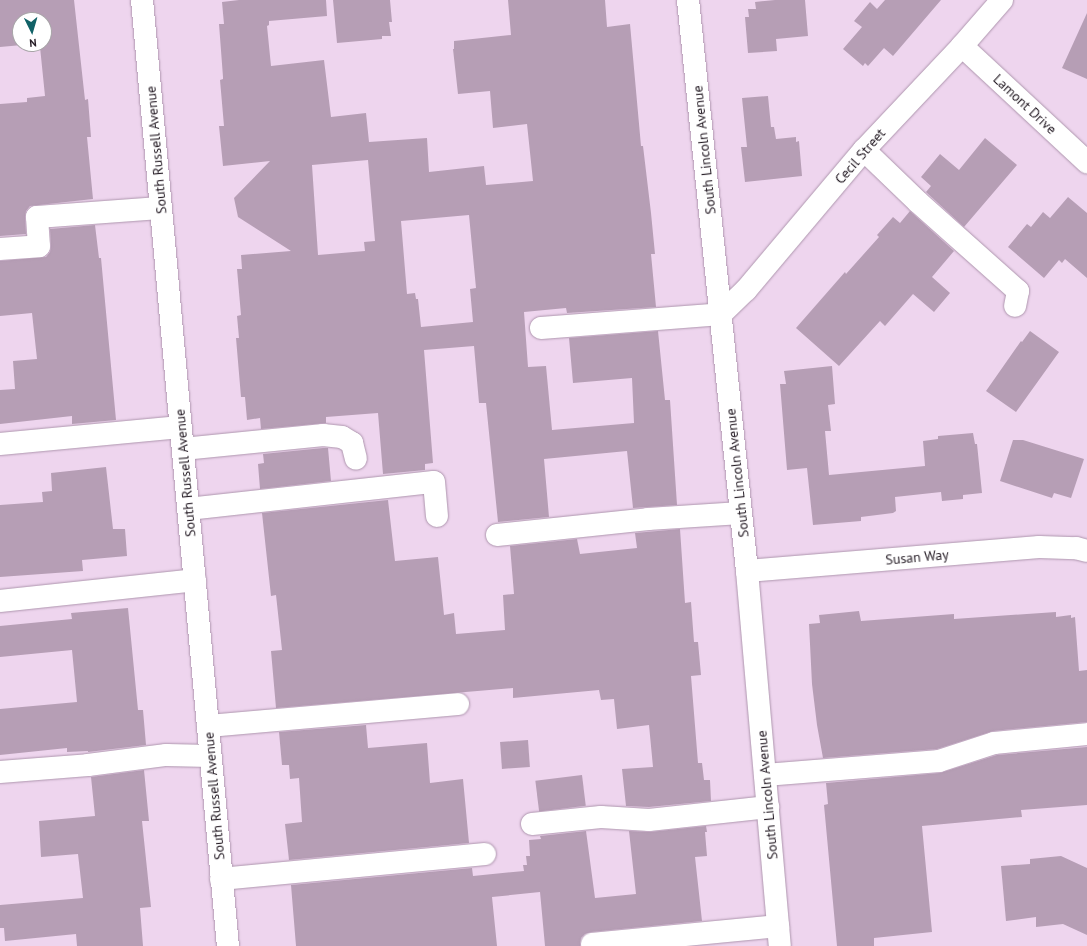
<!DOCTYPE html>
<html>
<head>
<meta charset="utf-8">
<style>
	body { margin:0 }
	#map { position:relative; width:1087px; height:946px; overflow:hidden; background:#eed5ee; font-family:"PT Sans",sans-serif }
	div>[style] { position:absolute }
	.building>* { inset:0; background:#b69eb5; transform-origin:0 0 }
	.roads { filter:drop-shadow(0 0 1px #ae96ae) drop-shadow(0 0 1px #ae96ae) }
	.minor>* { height:22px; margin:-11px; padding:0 11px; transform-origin:11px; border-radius:11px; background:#fff }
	span { translate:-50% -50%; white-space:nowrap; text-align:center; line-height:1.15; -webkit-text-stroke:3.5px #fff; paint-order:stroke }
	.street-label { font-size:14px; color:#241b24 }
	.north { position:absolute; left:12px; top:12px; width:40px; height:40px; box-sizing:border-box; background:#fff; border:1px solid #a7a4a7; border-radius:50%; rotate:175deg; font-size:11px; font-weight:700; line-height:16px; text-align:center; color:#241b24 }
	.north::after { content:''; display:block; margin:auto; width:14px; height:18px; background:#116267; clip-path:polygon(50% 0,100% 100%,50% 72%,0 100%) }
</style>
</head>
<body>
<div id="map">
	<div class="building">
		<div style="clip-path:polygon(evenodd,0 0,74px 0,85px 100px,88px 99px,91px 137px,87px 137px,93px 199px,30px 206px,26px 211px,25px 217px,26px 234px,0 236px,0 104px,27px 102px,27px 98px,45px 96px,40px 47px,33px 48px,33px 44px,0 47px,0 0,20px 20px,44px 20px,44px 44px,20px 44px,20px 20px)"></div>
		<div style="clip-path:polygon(evenodd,239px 0,326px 0,327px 16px,269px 21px,269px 25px,267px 26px,271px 66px,324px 60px,331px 117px,366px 113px,369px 142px,427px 138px,429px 172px,484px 166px,486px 185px,533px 181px,527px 124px,493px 128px,490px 91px,458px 94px,453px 49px,454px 49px,454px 41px,511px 35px,508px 0,605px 0,607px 27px,630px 24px,641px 146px,643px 146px,651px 213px,655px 254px,651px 254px,656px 307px,567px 313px,566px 308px,524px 312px,528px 367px,546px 366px,552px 430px,634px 423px,632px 378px,573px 383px,569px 338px,658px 331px,665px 400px,670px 400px,677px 505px,633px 508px,627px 451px,544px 459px,549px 517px,498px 522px,486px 403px,479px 403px,474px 346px,424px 350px,433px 463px,425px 464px,425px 470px,383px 474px,378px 413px,326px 417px,326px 423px,261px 429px,260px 418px,247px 420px,245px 397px,241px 397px,236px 338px,239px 338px,237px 316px,241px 315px,237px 269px,242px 269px,241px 255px,291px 251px,238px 217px,234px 198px,270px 161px,223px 166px,219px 126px,224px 126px,220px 80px,223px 79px,223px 77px,219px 24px,224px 24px,222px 2px,239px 0,368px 160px,375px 241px,364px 242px,365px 251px,318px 255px,312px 165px,368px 160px,239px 0,469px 215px,476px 288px,470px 289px,473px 322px,421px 327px,418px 299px,416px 299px,415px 293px,407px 294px,401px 221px,469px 215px)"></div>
		<div style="clip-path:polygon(333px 0,390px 0,392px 22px,389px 22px,391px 36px,382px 36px,382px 39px,337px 43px)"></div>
		<div style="clip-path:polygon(775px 0,805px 0,808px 36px,776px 39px,777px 51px,748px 53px,745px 17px,749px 17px,748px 9px,756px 9px,755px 2px)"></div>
		<div style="clip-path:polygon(885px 0,941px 0,893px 56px,884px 48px,868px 66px,865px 63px,863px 66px,843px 49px,862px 27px,854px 21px,870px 2px,877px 9px)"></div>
		<div style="clip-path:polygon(1087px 13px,1087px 79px,1062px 68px)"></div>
		<div style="clip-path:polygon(768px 96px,771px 127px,774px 127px,776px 139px,796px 137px,796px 142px,799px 141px,802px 176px,745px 182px,741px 147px,747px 147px,742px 98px)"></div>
		<div style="clip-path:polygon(985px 138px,1017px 165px,964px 227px,926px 192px,931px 186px,921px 177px,940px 154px,959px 170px)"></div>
		<div style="clip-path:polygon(1068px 197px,1087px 213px,1087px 278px,1065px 259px,1062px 263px,1059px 260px,1044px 278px,1008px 247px,1027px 224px,1031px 227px,1043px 212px,1050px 218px)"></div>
		<div style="clip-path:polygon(910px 211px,954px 251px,932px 277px,950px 293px,934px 312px,913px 294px,885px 326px,880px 321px,839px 366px,796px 328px,845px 272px,846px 274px,879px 237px,877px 235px,893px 217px,900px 223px)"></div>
		<div style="clip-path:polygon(95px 225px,99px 258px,101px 258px,116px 420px,72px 424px,72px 416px,0 424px,0 390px,15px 389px,13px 361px,37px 359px,32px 313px,0 316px,0 261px,46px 257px,50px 252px,51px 246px,50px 229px)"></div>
		<div style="clip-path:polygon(1030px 331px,1059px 352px,1016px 412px,986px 391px,1021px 341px,1022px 342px)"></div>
		<div style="clip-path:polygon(832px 366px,835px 404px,828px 405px,831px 431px,825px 431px,829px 475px,925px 466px,923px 441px,938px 439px,938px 436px,973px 433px,975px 444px,977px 444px,982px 493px,963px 495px,963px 499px,942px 501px,941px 492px,895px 497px,896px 511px,893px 513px,861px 517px,861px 521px,813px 525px,807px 468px,787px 470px,780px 384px,786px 384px,784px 371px)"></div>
		<div style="clip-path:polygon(1013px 440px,1023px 440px,1084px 459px,1071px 498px,1054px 493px,1052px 498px,1000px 481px)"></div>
		<div style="clip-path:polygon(323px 448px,328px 448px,331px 481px,260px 489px,258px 464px,264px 463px,263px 454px)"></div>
		<div style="clip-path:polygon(106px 467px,113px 529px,125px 529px,127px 556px,82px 560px,83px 571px,0 577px,0 505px,43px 502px,42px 492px,52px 491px,51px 473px)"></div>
		<div style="clip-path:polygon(388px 500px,395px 561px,438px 557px,444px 615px,454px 613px,456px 634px,505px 630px,503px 595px,514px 594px,510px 546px,577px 539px,580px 554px,637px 548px,635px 533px,680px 529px,685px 603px,691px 602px,694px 642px,698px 642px,701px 675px,691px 676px,698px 763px,702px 763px,704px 780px,710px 780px,711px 801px,649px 807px,626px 806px,622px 769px,653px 767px,649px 725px,617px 729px,614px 699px,601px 700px,599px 690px,513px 698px,513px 688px,276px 708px,271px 651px,282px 650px,276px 595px,271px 596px,262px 513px)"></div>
		<div style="clip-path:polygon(128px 608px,138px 710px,143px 710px,146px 745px,88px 752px,88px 751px,67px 752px,67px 748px,0 755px,0 709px,77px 702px,72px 650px,0 657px,0 626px,72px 619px,71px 613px)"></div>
		<div style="clip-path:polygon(859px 611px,861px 621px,954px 614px,954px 619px,1056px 612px,1056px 617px,1071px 615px,1071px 618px,1075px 617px,1079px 671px,1087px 670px,1087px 722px,993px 731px,937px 749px,823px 758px,817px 725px,812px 684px,809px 624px,820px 623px,819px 615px)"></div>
		<div style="clip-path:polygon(366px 725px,368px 748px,427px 743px,430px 783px,463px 779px,469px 843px,289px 860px,285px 824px,302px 822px,299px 778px,290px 779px,289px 765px,282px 765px,279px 732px)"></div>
		<div style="left:528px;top:740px;width:27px;height:28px;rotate:86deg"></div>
		<div style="clip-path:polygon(1087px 747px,1087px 805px,1021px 810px,1022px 817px,922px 826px,932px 932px,874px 938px,874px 946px,837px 946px,824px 805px,828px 804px,826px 783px,940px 773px,997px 755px)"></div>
		<div style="clip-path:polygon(144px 770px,149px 821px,142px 821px,151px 907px,140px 908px,143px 946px,77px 946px,76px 934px,5px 941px,4px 928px,0 928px,0 905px,83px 898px,78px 854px,41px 857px,39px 821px,95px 816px,91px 777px)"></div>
		<div style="left:582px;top:775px;width:31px;height:47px;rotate:83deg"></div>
		<div style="clip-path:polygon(706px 826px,707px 832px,705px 832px,707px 856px,695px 857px,702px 921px,591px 932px,585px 934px,581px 938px,580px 946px,545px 946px,540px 892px,492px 897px,497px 946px,296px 946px,291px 885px,472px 868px,473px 876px,524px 871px,523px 865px,527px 865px,526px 856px,530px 856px,529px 840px,541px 839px,540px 836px,586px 831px,595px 898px,636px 894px,629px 831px,650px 832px)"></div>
		<div style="clip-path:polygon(1061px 856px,1087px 868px,1087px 935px,1063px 924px,1036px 927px,1036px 917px,1006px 921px,1001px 866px,1030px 864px,1030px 859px)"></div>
	</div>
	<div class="roads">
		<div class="minor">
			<div style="left:142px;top:0;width:950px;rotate:84.81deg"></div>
			<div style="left:688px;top:0;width:574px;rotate:84.1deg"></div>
			<div style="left:747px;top:571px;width:376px;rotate:85deg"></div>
			<div style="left:962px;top:46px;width:171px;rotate:42.9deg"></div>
			<div style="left:864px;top:150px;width:75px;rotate:43.9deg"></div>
			<div style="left:918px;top:202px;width:134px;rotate:41.7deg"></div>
			<div style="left:1018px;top:291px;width:15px;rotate:101deg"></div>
			<div style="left:0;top:249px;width:39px;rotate:-4deg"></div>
			<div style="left:39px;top:246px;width:29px;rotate:-94deg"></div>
			<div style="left:37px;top:217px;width:123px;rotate:-4.2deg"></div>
			<div style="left:541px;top:328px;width:181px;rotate:-4.4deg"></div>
			<div style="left:721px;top:314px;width:35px;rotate:-44deg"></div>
			<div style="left:746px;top:290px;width:183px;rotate:-49.9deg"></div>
			<div style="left:864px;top:150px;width:143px;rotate:-46.7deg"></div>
			<div style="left:962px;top:46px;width:61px;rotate:-49deg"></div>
			<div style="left:0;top:444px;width:181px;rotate:-5.4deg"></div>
			<div style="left:183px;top:449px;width:141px;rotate:-5.7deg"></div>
			<div style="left:323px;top:435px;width:19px;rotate:6deg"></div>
			<div style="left:342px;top:437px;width:12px;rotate:31deg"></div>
			<div style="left:352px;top:443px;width:16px;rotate:76deg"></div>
			<div style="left:188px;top:509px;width:247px;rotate:-6.3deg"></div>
			<div style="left:434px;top:482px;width:34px;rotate:85deg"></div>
			<div style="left:497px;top:535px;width:152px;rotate:-6deg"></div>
			<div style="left:648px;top:519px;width:93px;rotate:-3.7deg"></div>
			<div style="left:747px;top:571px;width:293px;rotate:-4.7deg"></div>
			<div style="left:1039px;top:547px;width:37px;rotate:2deg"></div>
			<div style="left:1076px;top:548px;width:11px;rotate:15deg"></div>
			<div style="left:0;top:601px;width:196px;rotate:-6.1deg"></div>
			<div style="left:208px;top:726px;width:251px;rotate:-5deg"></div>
			<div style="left:0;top:772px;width:88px;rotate:-4.5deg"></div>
			<div style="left:88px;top:765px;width:79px;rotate:-7.3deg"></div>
			<div style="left:166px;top:755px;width:44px;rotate:1.3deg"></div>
			<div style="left:765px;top:775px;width:175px;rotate:-4.6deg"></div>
			<div style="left:939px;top:761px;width:58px;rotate:-18.1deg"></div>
			<div style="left:994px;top:743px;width:93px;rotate:-5.5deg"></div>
			<div style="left:532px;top:824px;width:69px;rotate:-5.8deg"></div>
			<div style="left:601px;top:817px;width:48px;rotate:3.6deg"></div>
			<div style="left:649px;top:820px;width:120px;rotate:-6.2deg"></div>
			<div style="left:221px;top:879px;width:265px;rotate:-5.4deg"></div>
			<div style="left:592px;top:944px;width:187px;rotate:-5.5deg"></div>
		</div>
	</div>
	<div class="street-label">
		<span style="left:1025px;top:104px;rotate:43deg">Lamont Drive</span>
		<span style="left:156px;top:150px;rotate:-95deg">South Russell Avenue</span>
		<span style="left:704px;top:150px;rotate:-96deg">South Lincoln Avenue</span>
		<span style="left:860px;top:156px;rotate:-49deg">Cecil Street</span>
		<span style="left:185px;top:473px;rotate:-95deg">South Russell Avenue</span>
		<span style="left:737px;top:473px;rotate:-96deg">South Lincoln Avenue</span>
		<span style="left:917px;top:557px;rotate:-5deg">Susan Way</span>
		<span style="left:767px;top:795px;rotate:-95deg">South Lincoln Avenue</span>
		<span style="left:214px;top:796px;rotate:-95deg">South Russell Avenue</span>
	</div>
	<div class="north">N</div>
</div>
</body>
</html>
